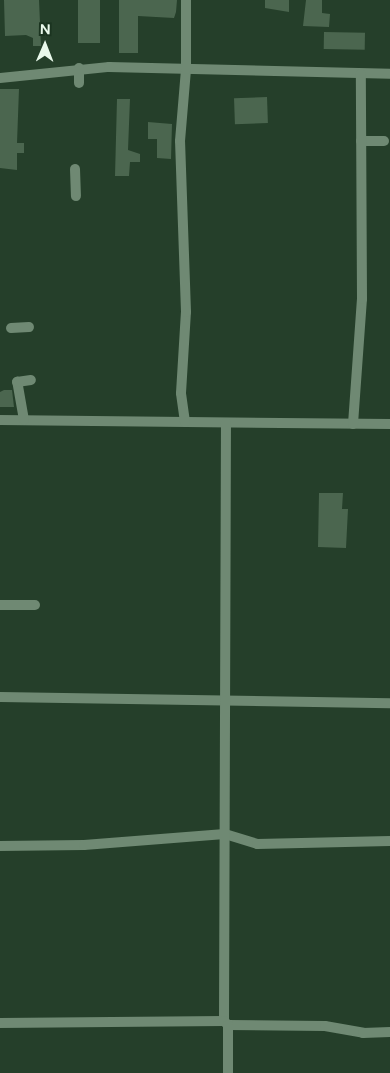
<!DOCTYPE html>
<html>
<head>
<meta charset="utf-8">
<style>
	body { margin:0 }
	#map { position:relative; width:390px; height:1073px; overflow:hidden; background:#253f2a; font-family:Figtree,sans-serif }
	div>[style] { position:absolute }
	.building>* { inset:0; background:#4b664f; transform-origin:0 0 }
	.minor>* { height:10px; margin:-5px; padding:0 5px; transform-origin:5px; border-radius:5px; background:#6f8973 }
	span { translate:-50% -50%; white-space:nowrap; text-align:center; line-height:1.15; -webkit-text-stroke:4.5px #1b3420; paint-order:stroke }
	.north { position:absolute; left:20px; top:20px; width:50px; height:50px; -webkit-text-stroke:4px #1b3420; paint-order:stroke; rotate:1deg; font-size:14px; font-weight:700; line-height:20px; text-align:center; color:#e9f8eb }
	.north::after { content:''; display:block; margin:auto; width:18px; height:22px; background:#e9f8eb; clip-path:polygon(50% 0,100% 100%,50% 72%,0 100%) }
</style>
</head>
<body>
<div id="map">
	<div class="building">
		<div style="clip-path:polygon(4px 0,39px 0,41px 46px,33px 46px,33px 38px,26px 35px,5px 36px)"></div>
		<div style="left:78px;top:0;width:22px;height:43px"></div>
		<div style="clip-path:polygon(119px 0,177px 0,176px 12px,174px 18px,138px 16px,138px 53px,119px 53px)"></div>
		<div style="clip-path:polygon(265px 0,289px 0,289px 12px,265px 8px)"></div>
		<div style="clip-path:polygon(306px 0,322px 0,322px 13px,330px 14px,329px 27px,303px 26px)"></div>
		<div style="left:324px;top:32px;width:41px;height:17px;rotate:1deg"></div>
		<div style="clip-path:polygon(0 89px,19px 89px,17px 143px,24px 143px,24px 153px,17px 153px,17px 170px,0 168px)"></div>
		<div style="left:267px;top:97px;width:26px;height:33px;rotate:88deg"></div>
		<div style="clip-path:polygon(117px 99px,130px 99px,128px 150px,140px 154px,140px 162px,130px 162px,129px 176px,115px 176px)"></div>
		<div style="clip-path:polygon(148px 122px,172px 124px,171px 159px,157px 158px,157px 139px,148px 139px)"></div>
		<div style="clip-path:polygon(4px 390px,12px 390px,14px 407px,0 407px,0 392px)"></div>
		<div style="clip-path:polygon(319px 493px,343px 493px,342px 509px,348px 509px,346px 548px,318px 547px)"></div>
	</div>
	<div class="minor">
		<div style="left:0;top:78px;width:110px;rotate:-5.8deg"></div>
		<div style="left:109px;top:67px;width:281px;rotate:1.4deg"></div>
		<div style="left:79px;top:83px;width:15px;rotate:-90deg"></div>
		<div style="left:361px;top:141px;width:23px"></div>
		<div style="left:75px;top:169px;width:27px;rotate:88deg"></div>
		<div style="left:11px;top:328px;width:18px;rotate:-3deg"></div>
		<div style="left:0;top:420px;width:390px;rotate:0.6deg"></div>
		<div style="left:24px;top:420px;width:39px;rotate:-100deg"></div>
		<div style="left:17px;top:382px;width:14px;rotate:-8deg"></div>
		<div style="left:185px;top:422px;width:29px;rotate:-98deg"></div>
		<div style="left:181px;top:393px;width:81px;rotate:-86.5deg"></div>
		<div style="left:186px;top:312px;width:171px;rotate:-92deg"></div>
		<div style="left:180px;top:141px;width:72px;rotate:-85.2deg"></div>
		<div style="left:186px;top:69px;width:69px;rotate:-90deg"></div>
		<div style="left:353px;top:424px;width:125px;rotate:-85.9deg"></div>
		<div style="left:362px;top:299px;width:225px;rotate:-90.3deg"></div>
		<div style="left:0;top:605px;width:35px"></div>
		<div style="left:0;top:697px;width:390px;rotate:0.9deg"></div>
		<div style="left:0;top:846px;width:84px;rotate:-0.7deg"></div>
		<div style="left:84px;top:845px;width:141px;rotate:-4.5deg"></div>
		<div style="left:225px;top:834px;width:34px;rotate:17deg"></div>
		<div style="left:257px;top:844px;width:133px;rotate:-1.3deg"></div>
		<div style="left:224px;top:1021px;width:598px;rotate:-89.81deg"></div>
		<div style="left:0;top:1023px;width:224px;rotate:-0.5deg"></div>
		<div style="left:224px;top:1021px;width:6px;rotate:45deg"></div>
		<div style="left:228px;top:1025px;width:97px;rotate:0.6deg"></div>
		<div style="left:325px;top:1026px;width:39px;rotate:10deg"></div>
		<div style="left:363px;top:1033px;width:27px;rotate:-2deg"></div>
		<div style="left:228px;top:1025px;width:48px;rotate:90deg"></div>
	</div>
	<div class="north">N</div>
</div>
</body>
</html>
